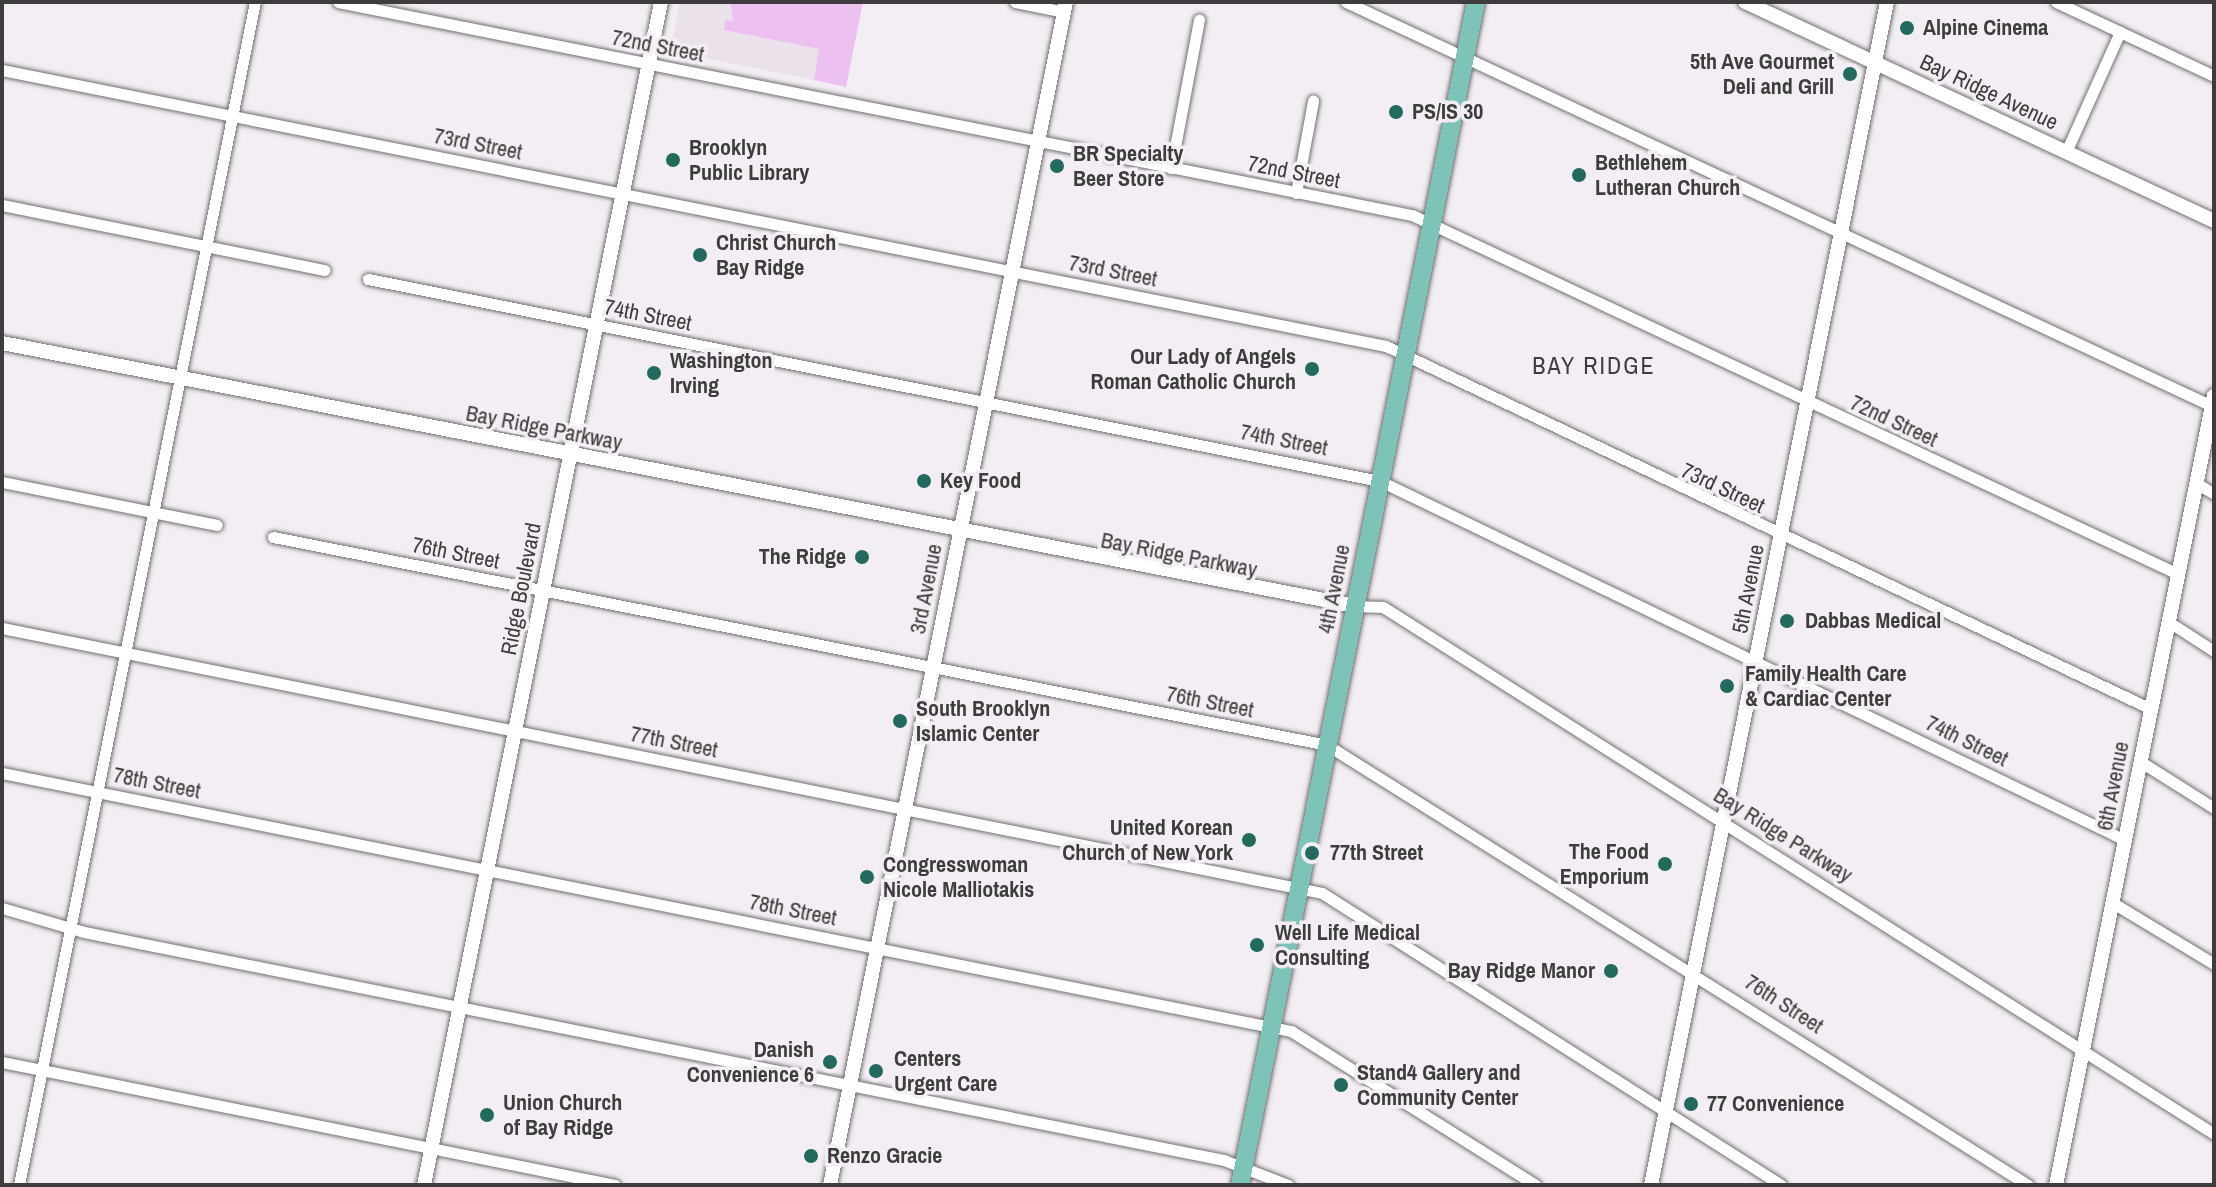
<!DOCTYPE html>
<html>
<head>
<meta charset="utf-8">
<style>
	body { margin:0 }
	#map { position:relative; width:2216px; height:1187px; overflow:hidden; background:#f3eef3; font-family:"Archivo Narrow",sans-serif }
	div>[style] { position:absolute }
	.built>* { inset:0; background:#ebe1eb }
	.green>* { inset:0; background:#ecc0f0 }
	.roads { filter:drop-shadow(0 0 2px #726e72) drop-shadow(0 0 2px #726e72) }
	.minor>* { height:11px; margin:-5.5px; padding:0 5.5px; transform-origin:5.5px; border-radius:5.5px; background:#fff }
	.tertiary>* { height:14px; margin:-7px; padding:0 7px; transform-origin:7px; border-radius:7px; background:#fff }
	.primary>* { height:18px; margin:-9px; padding:0 9px; transform-origin:9px; border-radius:9px; background:#7dc3b8 }
	.dots>* { width:22px; height:22px; translate:-50% -50%; box-sizing:border-box; border:4px solid #f3eef3; border-radius:50% }
	span { translate:-50% -50%; white-space:nowrap; text-align:center; line-height:1.15; -webkit-text-stroke:7px #f3eef3; paint-order:stroke }
	.poi-label { font-size:22px; color:#3e3c3e; font-weight:700 }
	.left { translate:0 -50%; text-align:left }
	.right { translate:-100% -50%; text-align:right }
	.street-label { font-size:22px; color:#3e3c3e }
	.neighbourhood-label { font-size:24px; color:#3e3c3e; letter-spacing:2px }
	.frame { position:absolute; inset:0; border:4px solid #3e3c3e; pointer-events:none }
</style>
</head>
<body>
<div id="map">
	<div class="built">
		<div style="clip-path:polygon(680px 2px,730px 2px,733px 22px,725px 21px,724px 30px,820px 49px,814px 80px,670px 51px)"></div>
	</div>
	<div class="green">
		<div style="clip-path:polygon(730px 2px,863px 2px,846px 87px,814px 80px,819px 49px,724px 30px,725px 20px,733px 21px)"></div>
	</div>
	<div class="roads">
		<div class="minor">
			<div style="left:338px;top:2px;width:1095px;rotate:11.22deg"></div>
			<div style="left:1412px;top:215px;width:846px;rotate:25.11deg"></div>
			<div style="left:1015px;top:2px;width:50px;rotate:11.5deg"></div>
			<div style="left:1346px;top:2px;width:958px;rotate:25.01deg"></div>
			<div style="left:2056px;top:2px;width:174px;rotate:25.1deg"></div>
			<div style="left:2px;top:70px;width:1411px;rotate:11.28deg"></div>
			<div style="left:1386px;top:346px;width:847px;rotate:25.38deg"></div>
			<div style="left:2066px;top:152px;width:132px;rotate:-65.8deg"></div>
			<div style="left:1171px;top:168px;width:151px;rotate:-79.3deg"></div>
			<div style="left:1296px;top:193px;width:94px;rotate:-79.5deg"></div>
			<div style="left:2px;top:205px;width:329px;rotate:11.4deg"></div>
			<div style="left:368px;top:279px;width:1032px;rotate:11.29deg"></div>
			<div style="left:1380px;top:481px;width:827px;rotate:25.73deg"></div>
			<div style="left:2px;top:482px;width:219px;rotate:11.3deg"></div>
			<div style="left:2196px;top:483px;width:21px;rotate:31deg"></div>
			<div style="left:273px;top:537px;width:1074px;rotate:11.16deg"></div>
			<div style="left:1327px;top:745px;width:828px;rotate:32.12deg"></div>
			<div style="left:1355px;top:606px;width:28px;rotate:2deg"></div>
			<div style="left:1383px;top:607px;width:984px;rotate:32.38deg"></div>
			<div style="left:2169px;top:622px;width:54px;rotate:32.8deg"></div>
			<div style="left:2px;top:628px;width:1346px;rotate:11.35deg"></div>
			<div style="left:1322px;top:893px;width:544px;rotate:32.46deg"></div>
			<div style="left:2141px;top:762px;width:86px;rotate:32.2deg"></div>
			<div style="left:2px;top:773px;width:1315px;rotate:11.32deg"></div>
			<div style="left:1291px;top:1031px;width:289px;rotate:32.2deg"></div>
			<div style="left:2113px;top:903px;width:118px;rotate:31.1deg"></div>
			<div style="left:2px;top:908px;width:85px;rotate:16.3deg"></div>
			<div style="left:84px;top:932px;width:1163px;rotate:11.31deg"></div>
			<div style="left:1224px;top:1160px;width:69px;rotate:21.3deg"></div>
			<div style="left:2px;top:1062px;width:625px;rotate:11.35deg"></div>
			<div style="left:19px;top:1185px;width:1206px;rotate:-78.72deg"></div>
		</div>
		<div class="tertiary">
			<div style="left:1745px;top:2px;width:518px;rotate:25.03deg"></div>
			<div style="left:2px;top:343px;width:1378px;rotate:11deg"></div>
			<div style="left:424px;top:1185px;width:1207px;rotate:-78.67deg"></div>
			<div style="left:830px;top:1185px;width:1206px;rotate:-78.72deg"></div>
			<div style="left:1651px;top:1185px;width:1206px;rotate:-78.72deg"></div>
			<div style="left:2056px;top:1185px;width:805px;rotate:-78.68deg"></div>
		</div>
		<div class="primary">
			<div style="left:1240px;top:1185px;width:1206px;rotate:-78.72deg"></div>
		</div>
	</div>
	<div class="dots">
		<div style="left:1907px;top:28px;background:#22695e"></div>
		<div style="left:1850px;top:74px;background:#22695e"></div>
		<div style="left:1396px;top:112px;background:#22695e"></div>
		<div style="left:673px;top:160px;background:#22695e"></div>
		<div style="left:1057px;top:166px;background:#22695e"></div>
		<div style="left:1579px;top:175px;background:#22695e"></div>
		<div style="left:700px;top:255px;background:#22695e"></div>
		<div style="left:1312px;top:369px;background:#22695e"></div>
		<div style="left:654px;top:373px;background:#22695e"></div>
		<div style="left:924px;top:481px;background:#22695e"></div>
		<div style="left:862px;top:557px;background:#22695e"></div>
		<div style="left:1787px;top:621px;background:#22695e"></div>
		<div style="left:1727px;top:686px;background:#22695e"></div>
		<div style="left:900px;top:721px;background:#22695e"></div>
		<div style="left:1249px;top:840px;background:#22695e"></div>
		<div style="left:1312px;top:853px;background:#22695e"></div>
		<div style="left:1665px;top:864px;background:#22695e"></div>
		<div style="left:867px;top:877px;background:#22695e"></div>
		<div style="left:1257px;top:945px;background:#22695e"></div>
		<div style="left:1611px;top:971px;background:#22695e"></div>
		<div style="left:830px;top:1062px;background:#22695e"></div>
		<div style="left:876px;top:1071px;background:#22695e"></div>
		<div style="left:1341px;top:1085px;background:#22695e"></div>
		<div style="left:1691px;top:1104px;background:#22695e"></div>
		<div style="left:487px;top:1115px;background:#22695e"></div>
		<div style="left:811px;top:1156px;background:#22695e"></div>
	</div>
	<div class="poi-label">
		<span class="left" style="left:1923px;top:28px">Alpine Cinema</span>
		<span class="right" style="left:1834px;top:74px">5th Ave Gourmet<br>Deli and Grill</span>
		<span class="left" style="left:1412px;top:112px">PS/IS 30</span>
		<span class="left" style="left:689px;top:160px">Brooklyn<br>Public Library</span>
		<span class="left" style="left:1073px;top:166px">BR Specialty<br>Beer Store</span>
		<span class="left" style="left:1595px;top:175px">Bethlehem<br>Lutheran Church</span>
		<span class="left" style="left:716px;top:255px">Christ Church<br>Bay Ridge</span>
		<span class="right" style="left:1296px;top:369px">Our Lady of Angels<br>Roman Catholic Church</span>
		<span class="left" style="left:670px;top:373px">Washington<br>Irving</span>
		<span class="left" style="left:940px;top:481px">Key Food</span>
		<span class="right" style="left:846px;top:557px">The Ridge</span>
		<span class="left" style="left:1805px;top:621px">Dabbas Medical</span>
		<span class="left" style="left:1745px;top:686px">Family Health Care<br>&amp; Cardiac Center</span>
		<span class="left" style="left:916px;top:721px">South Brooklyn<br>Islamic Center</span>
		<span class="right" style="left:1233px;top:840px">United Korean<br>Church of New York</span>
		<span class="right" style="left:1649px;top:864px">The Food<br>Emporium</span>
		<span class="left" style="left:1330px;top:853px">77th Street</span>
		<span class="left" style="left:883px;top:877px">Congresswoman<br>Nicole Malliotakis</span>
		<span class="left" style="left:1275px;top:945px">Well Life Medical<br>Consulting</span>
		<span class="right" style="left:1595px;top:971px">Bay Ridge Manor</span>
		<span class="right" style="left:814px;top:1062px">Danish<br>Convenience 6</span>
		<span class="left" style="left:894px;top:1071px">Centers<br>Urgent Care</span>
		<span class="left" style="left:1357px;top:1085px">Stand4 Gallery and<br>Community Center</span>
		<span class="left" style="left:503px;top:1115px">Union Church<br>of Bay Ridge</span>
		<span class="left" style="left:1707px;top:1104px">77 Convenience</span>
		<span class="left" style="left:827px;top:1156px">Renzo Gracie</span>
	</div>
	<div class="street-label">
		<span style="left:658px;top:46px;rotate:11deg">72nd Street</span>
		<span style="left:1989px;top:92px;rotate:25deg">Bay Ridge Avenue</span>
		<span style="left:478px;top:144px;rotate:11deg">73rd Street</span>
		<span style="left:1294px;top:172px;rotate:11deg">72nd Street</span>
		<span style="left:1113px;top:271px;rotate:11deg">73rd Street</span>
		<span style="left:648px;top:315px;rotate:11deg">74th Street</span>
		<span style="left:1894px;top:421px;rotate:25deg">72nd Street</span>
		<span style="left:544px;top:428px;rotate:11deg">Bay Ridge Parkway</span>
		<span style="left:1284px;top:440px;rotate:11deg">74th Street</span>
		<span style="left:1723px;top:488px;rotate:25deg">73rd Street</span>
		<span style="left:456px;top:553px;rotate:11deg">76th Street</span>
		<span style="left:1179px;top:555px;rotate:11deg">Bay Ridge Parkway</span>
		<span style="left:521px;top:589px;rotate:-79deg">Ridge Boulevard</span>
		<span style="left:926px;top:589px;rotate:-79deg">3rd Avenue</span>
		<span style="left:1334px;top:589px;rotate:-79deg">4th Avenue</span>
		<span style="left:1748px;top:589px;rotate:-79deg">5th Avenue</span>
		<span style="left:1210px;top:702px;rotate:11deg">76th Street</span>
		<span style="left:1967px;top:741px;rotate:26deg">74th Street</span>
		<span style="left:674px;top:742px;rotate:11deg">77th Street</span>
		<span style="left:157px;top:783px;rotate:11deg">78th Street</span>
		<span style="left:2113px;top:786px;rotate:-79deg">6th Avenue</span>
		<span style="left:1783px;top:835px;rotate:32deg">Bay Ridge Parkway</span>
		<span style="left:793px;top:910px;rotate:11deg">78th Street</span>
		<span style="left:1784px;top:1004px;rotate:33deg">76th Street</span>
	</div>
	<div class="neighbourhood-label">
		<span style="left:1594px;top:366px">BAY RIDGE</span>
	</div>
	<div class="frame"></div>
</div>
</body>
</html>
